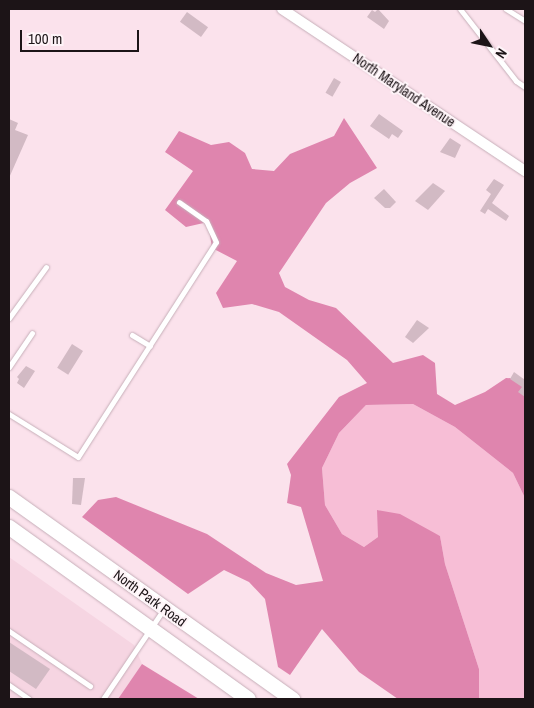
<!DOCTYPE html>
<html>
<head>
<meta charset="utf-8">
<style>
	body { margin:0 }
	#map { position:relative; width:534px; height:708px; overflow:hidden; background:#fbe2ec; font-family:"Archivo Narrow",sans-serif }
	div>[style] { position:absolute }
	.built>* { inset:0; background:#f6d5e2 }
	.green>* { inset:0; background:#f7bed6 }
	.forest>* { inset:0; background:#df85ae }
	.building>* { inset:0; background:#d2bac4; transform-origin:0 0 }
	.roads { filter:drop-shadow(0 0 1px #c7afb9) drop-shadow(0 0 1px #c7afb9) }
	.service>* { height:5px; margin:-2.5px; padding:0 2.5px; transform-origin:2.5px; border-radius:2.5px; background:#fff }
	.minor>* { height:10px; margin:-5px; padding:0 5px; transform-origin:5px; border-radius:5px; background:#fff }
	.primary>* { height:15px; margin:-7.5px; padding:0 7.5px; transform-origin:7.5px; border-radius:7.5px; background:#fff }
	span { translate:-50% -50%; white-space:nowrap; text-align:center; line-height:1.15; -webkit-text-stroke:4px #fef4f8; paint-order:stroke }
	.street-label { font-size:14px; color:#1c1417 }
	.frame { position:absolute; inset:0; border:10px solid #1c1417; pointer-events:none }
	.north { position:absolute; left:464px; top:20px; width:50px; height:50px; -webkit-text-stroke:4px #fef4f8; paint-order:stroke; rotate:124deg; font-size:14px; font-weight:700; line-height:20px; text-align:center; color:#1c1417 }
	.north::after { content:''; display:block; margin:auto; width:18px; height:22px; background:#1c1417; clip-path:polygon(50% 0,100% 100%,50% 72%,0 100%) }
	.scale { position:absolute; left:20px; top:30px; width:119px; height:22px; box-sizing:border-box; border:2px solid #1c1417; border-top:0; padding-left:6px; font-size:15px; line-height:18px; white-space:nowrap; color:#1c1417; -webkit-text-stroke:4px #fef4f8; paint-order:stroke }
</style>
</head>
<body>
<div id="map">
	<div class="built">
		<div style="clip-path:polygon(9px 557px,134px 645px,142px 664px,118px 699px,9px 699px)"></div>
	</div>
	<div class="green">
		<div style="clip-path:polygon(413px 404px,455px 427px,513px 473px,525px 498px,524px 699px,479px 699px,479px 669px,445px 564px,440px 536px,378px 510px,378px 537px,364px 547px,342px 534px,325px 505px,322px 468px,339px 433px,366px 405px)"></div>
	</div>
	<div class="forest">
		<div style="clip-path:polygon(344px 118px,377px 168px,350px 183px,326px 203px,279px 273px,285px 287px,309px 300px,336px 308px,393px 363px,423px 355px,435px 363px,437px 394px,455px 405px,485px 392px,506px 378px,525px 379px,525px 498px,513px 473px,455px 427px,413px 404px,366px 405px,339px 433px,322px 468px,325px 505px,342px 534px,364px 547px,378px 537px,377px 510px,400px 514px,440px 536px,445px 564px,479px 669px,479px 699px,398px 699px,359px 672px,322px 629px,290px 675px,278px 667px,265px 599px,249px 582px,224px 570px,188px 594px,82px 517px,98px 500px,116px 497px,207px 534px,266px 573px,296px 585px,323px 581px,301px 507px,287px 503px,291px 475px,287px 464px,339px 397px,367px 383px,347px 360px,279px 312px,252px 304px,223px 308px,216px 293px,237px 261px,212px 248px,208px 222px,186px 227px,165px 210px,193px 171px,165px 152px,179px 131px,211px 145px,229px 142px,245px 153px,252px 169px,274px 171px,290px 154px,334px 136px)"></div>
		<div style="clip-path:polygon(142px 664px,199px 699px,118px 699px)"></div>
	</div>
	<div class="building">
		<div style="clip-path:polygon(378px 9px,389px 21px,384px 29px,367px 17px,372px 10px,375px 12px)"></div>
		<div style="left:187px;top:12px;width:26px;height:12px;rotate:36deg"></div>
		<div style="left:334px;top:78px;width:8px;height:17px;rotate:30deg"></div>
		<div style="clip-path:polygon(379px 114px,403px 131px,398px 138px,392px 134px,389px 139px,370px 126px)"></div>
		<div style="clip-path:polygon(9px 119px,18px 123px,15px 130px,28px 135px,9px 178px)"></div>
		<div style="clip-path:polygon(450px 138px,461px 145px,455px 158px,440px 152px)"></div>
		<div style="clip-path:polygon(494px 179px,504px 185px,492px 203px,509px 216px,506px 221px,488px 209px,485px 214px,480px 211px,491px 194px,486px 190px)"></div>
		<div style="clip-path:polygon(433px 183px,445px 191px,428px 210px,415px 201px)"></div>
		<div style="clip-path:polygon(384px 189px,396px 202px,390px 208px,385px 208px,374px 198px)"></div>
		<div style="clip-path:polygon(417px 320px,429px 328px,413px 343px,405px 337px)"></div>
		<div style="left:72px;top:344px;width:13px;height:28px;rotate:32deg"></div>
		<div style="clip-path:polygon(26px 366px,35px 371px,24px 388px,17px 383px,19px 379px,17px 377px)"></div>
		<div style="clip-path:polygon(514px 372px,525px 380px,525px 397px,518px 392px,522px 387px,510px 379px)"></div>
		<div style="clip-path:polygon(73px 478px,85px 478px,81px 505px,72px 504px)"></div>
		<div style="clip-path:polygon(9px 642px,50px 669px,36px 689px,9px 671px)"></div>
	</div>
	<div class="roads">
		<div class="service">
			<div style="left:460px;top:9px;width:91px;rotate:52.1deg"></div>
			<div style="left:516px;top:81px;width:11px;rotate:34deg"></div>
			<div style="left:506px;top:9px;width:22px;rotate:32deg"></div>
			<div style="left:9px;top:318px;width:63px;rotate:-54deg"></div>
			<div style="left:132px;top:335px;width:21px;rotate:31deg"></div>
			<div style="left:9px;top:367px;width:41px;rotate:-55.9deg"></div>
			<div style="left:9px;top:414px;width:81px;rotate:31.9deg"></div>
			<div style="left:78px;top:457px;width:255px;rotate:-57.3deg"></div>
			<div style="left:216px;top:242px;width:23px;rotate:-115deg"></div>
			<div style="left:206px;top:221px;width:33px;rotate:-145deg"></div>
			<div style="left:9px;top:631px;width:98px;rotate:34.2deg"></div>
			<div style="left:9px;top:685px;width:24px;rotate:35deg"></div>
			<div style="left:103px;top:699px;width:107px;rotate:-56deg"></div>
		</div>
		<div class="minor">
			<div style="left:282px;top:9px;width:292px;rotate:33.7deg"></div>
		</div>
		<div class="primary">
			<div style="left:9px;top:497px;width:348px;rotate:35.5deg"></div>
			<div style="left:9px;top:527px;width:294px;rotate:35.7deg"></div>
		</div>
	</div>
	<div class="street-label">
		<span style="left:404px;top:90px;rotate:34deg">North Maryland Avenue</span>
		<span style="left:150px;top:598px;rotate:36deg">North Park Road</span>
	</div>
	<div class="frame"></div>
	<div class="north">N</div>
	<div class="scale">100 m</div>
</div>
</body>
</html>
